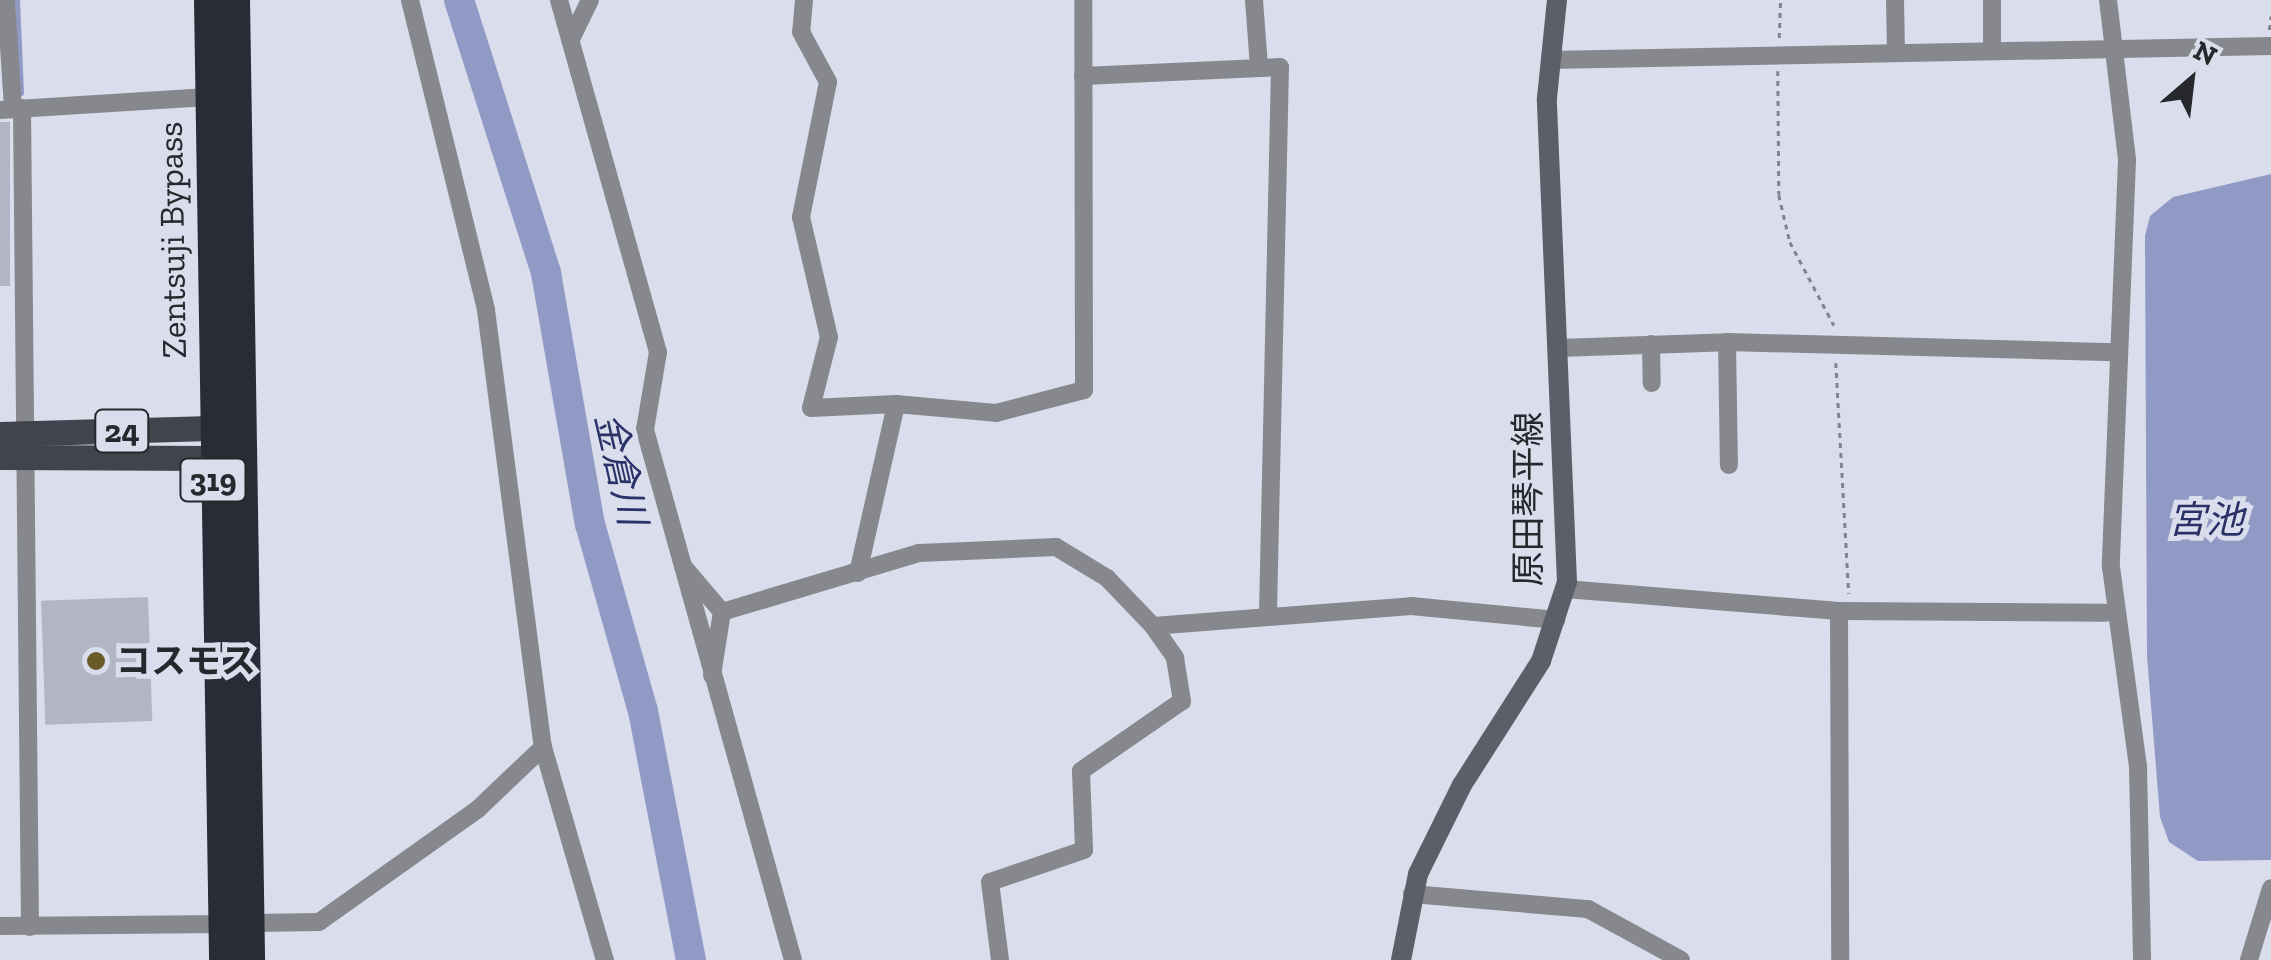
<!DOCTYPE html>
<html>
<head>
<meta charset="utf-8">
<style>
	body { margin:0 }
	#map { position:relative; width:2271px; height:960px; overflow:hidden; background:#daddec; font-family:"Zilla Slab","Noto Sans JP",serif }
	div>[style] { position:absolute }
	.forest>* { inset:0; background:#919ac5 }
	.stream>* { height:5px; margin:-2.5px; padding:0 2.5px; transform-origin:2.5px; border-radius:2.5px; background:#919ac5 }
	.river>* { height:30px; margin:-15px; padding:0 15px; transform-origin:15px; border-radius:15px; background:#919ac5 }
	.building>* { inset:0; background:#b2b5c3; transform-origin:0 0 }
	.path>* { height:2.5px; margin-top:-1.25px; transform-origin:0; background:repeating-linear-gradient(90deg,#81838d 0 5px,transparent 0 10px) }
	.street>* { height:18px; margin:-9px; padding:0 9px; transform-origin:9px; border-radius:9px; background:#87888e }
	.secondary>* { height:20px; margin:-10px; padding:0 10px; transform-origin:10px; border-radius:10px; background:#5d5f68 }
	.primary>* { height:25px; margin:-12.5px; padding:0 12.5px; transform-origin:12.5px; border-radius:12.5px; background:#41434d }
	.highway>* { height:30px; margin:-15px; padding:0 15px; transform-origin:15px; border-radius:15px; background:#292c36 }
	.dots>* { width:28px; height:28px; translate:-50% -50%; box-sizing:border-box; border:5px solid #daddec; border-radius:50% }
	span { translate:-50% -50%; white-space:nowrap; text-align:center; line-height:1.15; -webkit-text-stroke:10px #daddec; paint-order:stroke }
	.shield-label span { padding:2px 8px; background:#daddec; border:2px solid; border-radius:8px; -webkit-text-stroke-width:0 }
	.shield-label { font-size:32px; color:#27282d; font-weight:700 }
	.street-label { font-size:35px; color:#27282d }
	.poi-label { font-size:35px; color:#27282d; font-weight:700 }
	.left { translate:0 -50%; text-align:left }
	.water-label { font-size:38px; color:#2b3268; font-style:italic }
	.north { position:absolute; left:2141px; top:30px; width:100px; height:100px; -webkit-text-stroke:8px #daddec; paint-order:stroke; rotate:28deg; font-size:28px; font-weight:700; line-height:40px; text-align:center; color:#27282d }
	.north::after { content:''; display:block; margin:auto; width:35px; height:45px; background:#27282d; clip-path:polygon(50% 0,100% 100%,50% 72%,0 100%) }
</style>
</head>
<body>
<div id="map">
	<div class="forest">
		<div style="clip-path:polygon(2271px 174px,2271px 860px,2198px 861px,2169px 842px,2160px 817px,2147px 656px,2145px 236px,2150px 216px,2173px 197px)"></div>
	</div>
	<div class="stream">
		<div style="left:17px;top:0;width:93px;rotate:87.5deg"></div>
	</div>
	<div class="river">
		<div style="left:459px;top:0;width:287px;rotate:72.3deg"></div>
		<div style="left:546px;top:273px;width:255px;rotate:80.1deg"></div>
		<div style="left:590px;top:524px;width:194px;rotate:74.2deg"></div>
		<div style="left:643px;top:711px;width:254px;rotate:79.1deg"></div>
	</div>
	<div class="building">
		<div style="left:0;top:122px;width:10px;height:164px"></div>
		<div style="left:148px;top:597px;width:124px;height:107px;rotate:88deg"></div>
	</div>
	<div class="path">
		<div style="left:2269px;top:30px;width:14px;rotate:-82deg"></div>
		<div style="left:1779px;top:38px;width:38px;rotate:-88deg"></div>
		<div style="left:1778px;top:71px;width:124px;rotate:89.5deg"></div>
		<div style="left:1779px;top:195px;width:48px;rotate:76.8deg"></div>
		<div style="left:1790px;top:242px;width:94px;rotate:62.1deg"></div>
		<div style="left:1836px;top:363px;width:231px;rotate:86.8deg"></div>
	</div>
	<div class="street">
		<div style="left:6px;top:0;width:109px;rotate:86.3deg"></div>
		<div style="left:410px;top:0;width:319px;rotate:76.2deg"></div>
		<div style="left:486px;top:310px;width:441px;rotate:82.6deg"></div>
		<div style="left:543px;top:747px;width:222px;rotate:73.8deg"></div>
		<div style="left:559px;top:0;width:366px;rotate:74.3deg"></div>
		<div style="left:658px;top:352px;width:79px;rotate:99.5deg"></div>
		<div style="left:645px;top:430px;width:550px;rotate:74.4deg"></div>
		<div style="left:804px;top:0;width:32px;rotate:95deg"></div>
		<div style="left:801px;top:32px;width:57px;rotate:61.6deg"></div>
		<div style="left:828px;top:82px;width:138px;rotate:101.3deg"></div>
		<div style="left:801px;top:217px;width:123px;rotate:76.9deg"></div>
		<div style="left:829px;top:337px;width:73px;rotate:104.2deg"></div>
		<div style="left:811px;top:408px;width:85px;rotate:-2.7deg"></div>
		<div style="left:1254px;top:0;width:66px;rotate:85.7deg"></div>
		<div style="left:1895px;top:0;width:50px;rotate:88.9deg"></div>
		<div style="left:1992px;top:0;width:49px;rotate:90deg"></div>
		<div style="left:2108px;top:0;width:161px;rotate:83.2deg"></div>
		<div style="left:2127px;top:160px;width:407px;rotate:92.3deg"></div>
		<div style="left:2111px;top:567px;width:201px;rotate:82.3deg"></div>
		<div style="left:2138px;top:766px;width:194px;rotate:88.8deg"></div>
		<div style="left:572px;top:37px;width:41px;rotate:-64.1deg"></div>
		<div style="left:1550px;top:60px;width:721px;rotate:-1.11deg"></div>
		<div style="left:1083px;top:76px;width:197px;rotate:-2.6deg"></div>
		<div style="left:1280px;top:67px;width:546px;rotate:91.26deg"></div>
		<div style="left:22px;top:108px;width:819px;rotate:89.44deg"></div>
		<div style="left:0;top:110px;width:208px;rotate:-3.6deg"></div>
		<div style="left:1727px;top:342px;width:123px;rotate:89.1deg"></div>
		<div style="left:1651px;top:344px;width:39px;rotate:89deg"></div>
		<div style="left:1559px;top:348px;width:168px;rotate:-2deg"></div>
		<div style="left:1727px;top:342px;width:387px;rotate:1.5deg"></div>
		<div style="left:683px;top:566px;width:60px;rotate:49.7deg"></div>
		<div style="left:722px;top:612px;width:64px;rotate:99deg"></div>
		<div style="left:858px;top:573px;width:173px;rotate:-77.3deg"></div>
		<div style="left:896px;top:404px;width:100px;rotate:5.1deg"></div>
		<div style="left:996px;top:413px;width:91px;rotate:-14.6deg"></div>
		<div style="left:1084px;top:390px;width:390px;rotate:-90.1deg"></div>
		<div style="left:1565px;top:589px;width:275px;rotate:4.6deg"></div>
		<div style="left:1839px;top:611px;width:266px;rotate:0.4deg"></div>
		<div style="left:1839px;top:611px;width:349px;rotate:89.8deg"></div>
		<div style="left:722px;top:612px;width:206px;rotate:-16.7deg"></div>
		<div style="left:919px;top:553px;width:137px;rotate:-2.5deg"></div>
		<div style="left:1056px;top:547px;width:60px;rotate:31.3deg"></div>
		<div style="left:1107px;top:578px;width:66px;rotate:46.2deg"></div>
		<div style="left:1153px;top:626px;width:39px;rotate:55deg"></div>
		<div style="left:1175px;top:658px;width:44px;rotate:80.8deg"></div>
		<div style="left:1182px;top:701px;width:123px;rotate:145.3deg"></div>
		<div style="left:1081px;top:771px;width:79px;rotate:87.8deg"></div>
		<div style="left:1084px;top:850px;width:99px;rotate:161.2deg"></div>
		<div style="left:990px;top:882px;width:79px;rotate:82.7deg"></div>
		<div style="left:1153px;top:626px;width:259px;rotate:-4.4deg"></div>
		<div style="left:1411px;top:606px;width:146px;rotate:5.5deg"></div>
		<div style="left:1412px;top:894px;width:177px;rotate:4.9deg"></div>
		<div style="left:1588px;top:909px;width:106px;rotate:28.7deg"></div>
		<div style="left:250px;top:923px;width:69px;rotate:-0.8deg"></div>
		<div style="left:319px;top:922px;width:195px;rotate:-35.4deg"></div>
		<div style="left:478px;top:809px;width:90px;rotate:-43.6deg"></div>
		<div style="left:0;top:926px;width:224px;rotate:-0.5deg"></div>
		<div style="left:2249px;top:960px;width:75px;rotate:-73deg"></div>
	</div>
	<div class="secondary">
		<div style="left:1401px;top:960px;width:88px;rotate:-78.8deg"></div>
		<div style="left:1418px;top:874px;width:99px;rotate:-63.7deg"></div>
		<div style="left:1462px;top:785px;width:147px;rotate:-57.5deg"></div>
		<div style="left:1541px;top:661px;width:83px;rotate:-71.8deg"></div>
		<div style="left:1567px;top:582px;width:484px;rotate:-92.4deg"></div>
		<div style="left:1547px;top:98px;width:99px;rotate:-84.2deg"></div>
	</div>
	<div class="primary">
		<div style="left:0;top:434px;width:211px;rotate:-1.6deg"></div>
		<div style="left:211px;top:428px;width:23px;rotate:29deg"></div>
		<div style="left:0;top:457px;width:212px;rotate:0.3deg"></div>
		<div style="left:212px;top:458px;width:21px;rotate:-28deg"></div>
	</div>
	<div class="highway">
		<div style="left:209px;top:0;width:960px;rotate:89.1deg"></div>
		<div style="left:235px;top:0;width:960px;rotate:89.1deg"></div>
	</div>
	<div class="dots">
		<div style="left:96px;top:661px;background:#695c29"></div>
	</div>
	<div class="shield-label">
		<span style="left:122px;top:431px">24</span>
		<span style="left:213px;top:480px">319</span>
	</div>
	<div class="street-label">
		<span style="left:172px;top:240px;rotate:-91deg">Zentsuji Bypass</span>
		<span style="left:1528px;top:499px;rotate:-90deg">原田琴平線</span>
	</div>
	<div class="poi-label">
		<span class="left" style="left:116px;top:661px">コスモス</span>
	</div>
	<div class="water-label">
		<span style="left:620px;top:469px;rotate:77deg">金倉川</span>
		<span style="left:2206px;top:521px">宮池</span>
	</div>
	<div class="north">N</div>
</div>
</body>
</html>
